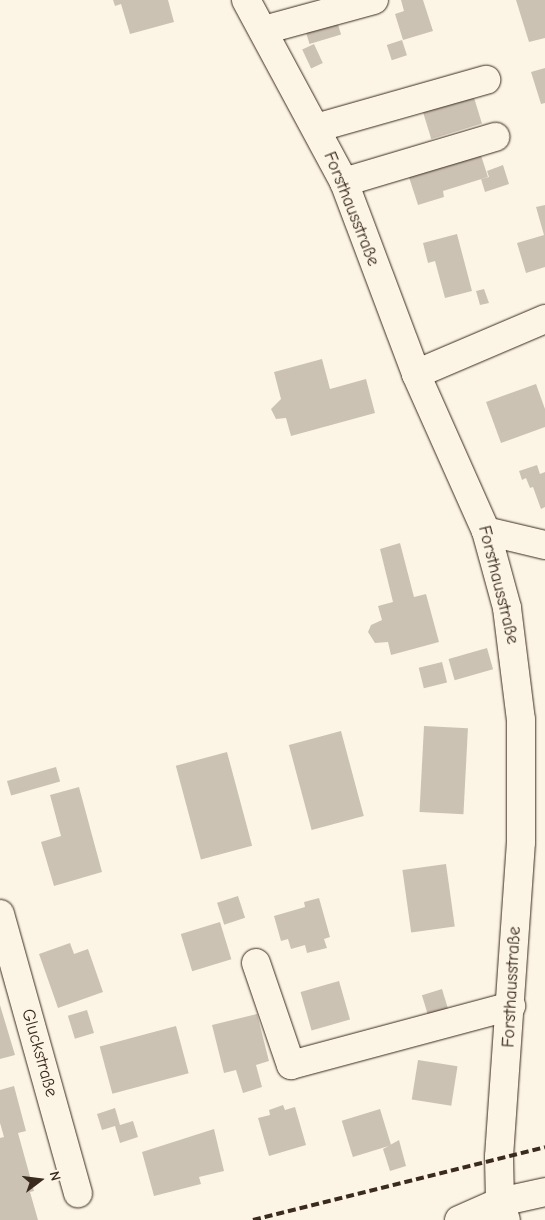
<!DOCTYPE html>
<html>
<head>
<meta charset="utf-8">
<style>
	body { margin:0 }
	#map { position:relative; width:545px; height:1220px; overflow:hidden; background:#fcf5e5; font-family:"Comic Neue",sans-serif }
	div>[style] { position:absolute }
	.building>* { inset:0; background:#ccc2b3; transform-origin:0 0 }
	.roads { filter:drop-shadow(0 0 1px #3b2a1e) drop-shadow(0 0 1px #3b2a1e) }
	.minor>* { height:28px; margin:-14px; padding:0 14px; transform-origin:14px; border-radius:14px; background:#fcf5e5 }
	.rail>* { height:4px; margin-top:-2px; transform-origin:0; background:repeating-linear-gradient(90deg,#3b2a1e 0 8px,transparent 0 12px) }
	span { translate:-50% -50%; white-space:nowrap; text-align:center; line-height:1.15; -webkit-text-stroke:4.5px #fcf5e5; paint-order:stroke }
	.street-label { font-size:18px; color:#3b2a1e }
	.north { position:absolute; left:15px; top:1155px; width:50px; height:50px; -webkit-text-stroke:4px #fcf5e5; paint-order:stroke; rotate:75deg; font-size:14px; font-weight:700; line-height:20px; text-align:center; color:#3b2a1e }
	.north::after { content:''; display:block; margin:auto; width:18px; height:22px; background:#3b2a1e; clip-path:polygon(50% 0,100% 100%,50% 72%,0 100%) }
</style>
</head>
<body>
<div id="map">
	<div class="building">
		<div style="clip-path:polygon(113px 0,168px 0,174px 22px,130px 34px,121px 4px,115px 6px)"></div>
		<div style="clip-path:polygon(401px 0,423px 0,433px 31px,403px 40px,395px 14px,404px 11px)"></div>
		<div style="clip-path:polygon(516px 0,545px 0,545px 38px,529px 42px)"></div>
		<div style="left:337px;top:21px;width:14px;height:33px;rotate:73deg"></div>
		<div style="left:402px;top:40px;width:16px;height:16px;rotate:72deg"></div>
		<div style="left:314px;top:44px;width:21px;height:13px;rotate:65deg"></div>
		<div style="clip-path:polygon(545px 68px,545px 103px,541px 104px,531px 72px)"></div>
		<div style="left:472px;top:91px;width:34px;height:53px;rotate:73deg"></div>
		<div style="clip-path:polygon(478px 146px,488px 177px,443px 191px,444px 197px,418px 205px,406px 168px)"></div>
		<div style="clip-path:polygon(503px 165px,509px 184px,485px 192px,481px 179px,489px 177px,487px 171px)"></div>
		<div style="clip-path:polygon(545px 205px,545px 267px,526px 273px,517px 243px,544px 235px,536px 207px)"></div>
		<div style="clip-path:polygon(457px 234px,472px 291px,445px 298px,435px 261px,428px 263px,423px 243px)"></div>
		<div style="clip-path:polygon(484px 289px,489px 303px,480px 305px,476px 291px)"></div>
		<div style="clip-path:polygon(322px 359px,330px 389px,366px 379px,375px 413px,291px 436px,286px 418px,276px 419px,271px 409px,281px 399px,274px 372px)"></div>
		<div style="clip-path:polygon(536px 384px,545px 409px,545px 427px,501px 443px,486px 402px)"></div>
		<div style="clip-path:polygon(537px 465px,540px 474px,545px 472px,545px 507px,541px 509px,533px 487px,530px 488px,526px 478px,522px 480px,519px 471px)"></div>
		<div style="clip-path:polygon(400px 543px,414px 597px,426px 594px,439px 642px,391px 655px,388px 642px,375px 643px,368px 632px,371px 625px,382px 620px,378px 606px,393px 602px,380px 549px)"></div>
		<div style="left:487px;top:648px;width:22px;height:40px;rotate:74deg"></div>
		<div style="left:442px;top:662px;width:21px;height:24px;rotate:76deg"></div>
		<div style="left:424px;top:726px;width:44px;height:86px;rotate:3deg"></div>
		<div style="left:341px;top:731px;width:88px;height:54px;rotate:75deg"></div>
		<div style="left:227px;top:752px;width:97px;height:53px;rotate:75deg"></div>
		<div style="left:56px;top:767px;width:15px;height:51px;rotate:74deg"></div>
		<div style="clip-path:polygon(79px 787px,102px 872px,54px 886px,41px 842px,61px 836px,50px 795px)"></div>
		<div style="left:446px;top:864px;width:63px;height:44px;rotate:82deg"></div>
		<div style="left:238px;top:896px;width:23px;height:22px;rotate:72deg"></div>
		<div style="clip-path:polygon(319px 898px,330px 937px,324px 939px,327px 948px,307px 953px,305px 945px,291px 949px,288px 939px,281px 941px,274px 916px,305px 907px,304px 902px)"></div>
		<div style="left:220px;top:922px;width:39px;height:41px;rotate:73deg"></div>
		<div style="clip-path:polygon(70px 943px,74px 954px,88px 949px,103px 992px,58px 1008px,39px 954px)"></div>
		<div style="left:339px;top:981px;width:40px;height:40px;rotate:74deg"></div>
		<div style="left:442px;top:989px;width:21px;height:21px;rotate:73deg"></div>
		<div style="clip-path:polygon(0 1005px,15px 1055px,0 1059px)"></div>
		<div style="left:87px;top:1010px;width:24px;height:20px;rotate:73deg"></div>
		<div style="clip-path:polygon(257px 1014px,269px 1061px,256px 1065px,262px 1087px,243px 1093px,236px 1070px,224px 1073px,212px 1025px)"></div>
		<div style="left:176px;top:1026px;width:49px;height:79px;rotate:75deg"></div>
		<div style="left:418px;top:1060px;width:40px;height:40px;rotate:9deg"></div>
		<div style="clip-path:polygon(14px 1086px,26px 1131px,18px 1133px,34px 1191px,30px 1192px,38px 1220px,0 1220px,0 1138px,4px 1137px,0 1123px,0 1090px)"></div>
		<div style="clip-path:polygon(283px 1105px,285px 1110px,295px 1107px,306px 1145px,269px 1156px,258px 1118px,270px 1115px,269px 1110px)"></div>
		<div style="clip-path:polygon(115px 1108px,120px 1125px,133px 1121px,138px 1137px,120px 1143px,115px 1126px,102px 1130px,97px 1114px)"></div>
		<div style="left:380px;top:1109px;width:38px;height:40px;rotate:73deg"></div>
		<div style="clip-path:polygon(214px 1129px,224px 1171px,199px 1177px,201px 1184px,154px 1196px,142px 1152px)"></div>
		<div style="clip-path:polygon(399px 1140px,406px 1166px,390px 1171px,383px 1149px)"></div>
	</div>
	<div class="roads">
		<div class="minor">
			<div style="left:246px;top:0;width:207px;rotate:61.7deg"></div>
			<div style="left:344px;top:182px;width:205px;rotate:69.4deg"></div>
			<div style="left:416px;top:374px;width:172px;rotate:66deg"></div>
			<div style="left:486px;top:531px;width:80px;rotate:74.7deg"></div>
			<div style="left:507px;top:608px;width:113px;rotate:82.9deg"></div>
			<div style="left:521px;top:720px;width:122px;rotate:90deg"></div>
			<div style="left:521px;top:842px;width:316px;rotate:94deg"></div>
			<div style="left:499px;top:1157px;width:45px;rotate:88.7deg"></div>
			<div style="left:500px;top:1202px;width:19px;rotate:72deg"></div>
			<div style="left:264px;top:30px;width:114px;rotate:-15.3deg"></div>
			<div style="left:316px;top:128px;width:177px;rotate:-15.8deg"></div>
			<div style="left:344px;top:182px;width:158px;rotate:-16.6deg"></div>
			<div style="left:416px;top:374px;width:140px;rotate:-23.1deg"></div>
			<div style="left:486px;top:531px;width:61px;rotate:13.3deg"></div>
			<div style="left:0;top:914px;width:290px;rotate:74.4deg"></div>
			<div style="left:256px;top:963px;width:108px;rotate:71.1deg"></div>
			<div style="left:291px;top:1065px;width:228px;rotate:-15deg"></div>
			<div style="left:459px;top:1220px;width:45px;rotate:-23.7deg"></div>
			<div style="left:500px;top:1202px;width:46px;rotate:-12.5deg"></div>
		</div>
	</div>
	<div class="rail">
		<div style="left:253px;top:1220px;width:301px;rotate:-14deg"></div>
	</div>
	<div class="street-label">
		<span style="left:351px;top:209px;rotate:68deg">Forsthausstraße</span>
		<span style="left:498px;top:585px;rotate:76deg">Forsthausstraße</span>
		<span style="left:512px;top:987px;rotate:-87deg">Forsthausstraße</span>
		<span style="left:39px;top:1053px;rotate:74deg">Gluckstraße</span>
	</div>
	<div class="north">N</div>
</div>
</body>
</html>
